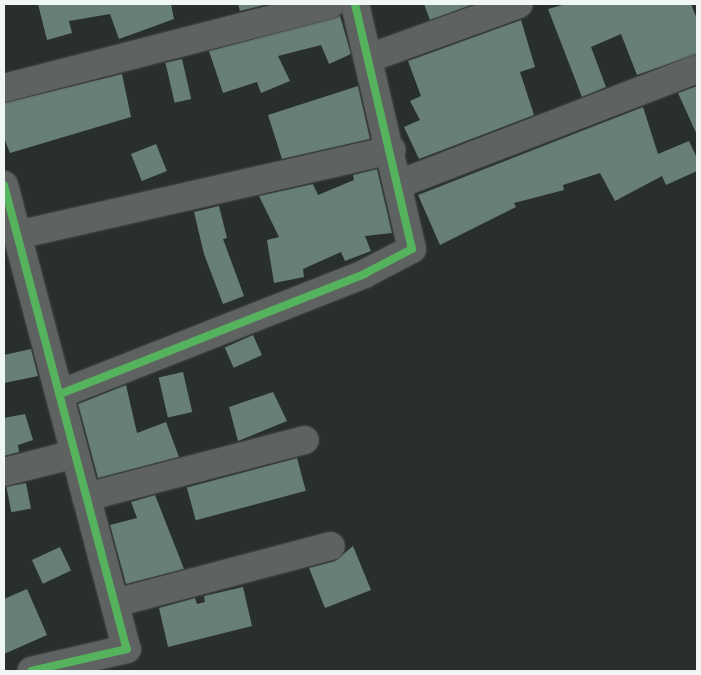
<!DOCTYPE html>
<html>
<head>
<meta charset="utf-8">
<style>
	body { margin:0 }
	#map { position:relative; width:701px; height:675px; overflow:hidden; background:#292f2c; font-family:"Open Sans",sans-serif }
	div>[style] { position:absolute }
	.building>* { inset:0; background:#687f77; transform-origin:0 0 }
	.roads { filter:drop-shadow(0 0 1px #474c4a) drop-shadow(0 0 1px #474c4a) }
	.minor>* { height:28px; margin:-14px; padding:0 14px; transform-origin:14px; border-radius:14px; background:#5e6260 }
	.cycleway>* { height:8px; margin:-4px; padding:0 4px; transform-origin:4px; border-radius:4px; background:#56b35d }
	span { translate:-50% -50%; white-space:nowrap; text-align:center; line-height:1.15; -webkit-text-stroke:5px #1d2723; paint-order:stroke }
	.frame { position:absolute; inset:0; border:5px solid #f0f6f4; pointer-events:none }
</style>
</head>
<body>
<div id="map">
	<div class="building">
		<div style="clip-path:polygon(38px 4px,171px 4px,174px 19px,119px 39px,110px 14px,69px 21px,72px 33px,47px 40px)"></div>
		<div style="clip-path:polygon(238px 4px,268px 4px,240px 11px)"></div>
		<div style="clip-path:polygon(424px 4px,474px 4px,430px 20px)"></div>
		<div style="clip-path:polygon(566px 4px,691px 4px,697px 19px,697px 54px,637px 75px,621px 34px,591px 47px,606px 87px,582px 97px,548px 9px)"></div>
		<div style="clip-path:polygon(340px 16px,351px 54px,329px 64px,321px 45px,278px 56px,290px 81px,261px 93px,257px 82px,223px 93px,209px 51px)"></div>
		<div style="clip-path:polygon(521px 20px,535px 67px,520px 72px,534px 115px,419px 159px,404px 127px,420px 120px,410px 101px,421px 96px,408px 61px)"></div>
		<div style="left:182px;top:59px;width:41px;height:17px;rotate:77deg"></div>
		<div style="clip-path:polygon(122px 74px,131px 117px,10px 153px,4px 138px,4px 103px)"></div>
		<div style="clip-path:polygon(358px 86px,370px 139px,282px 159px,268px 115px)"></div>
		<div style="clip-path:polygon(697px 86px,697px 135px,678px 93px)"></div>
		<div style="clip-path:polygon(643px 107px,658px 154px,689px 141px,697px 158px,697px 171px,666px 185px,662px 176px,615px 201px,600px 173px,563px 185px,564px 190px,514px 203px,516px 207px,440px 245px,418px 195px)"></div>
		<div style="left:156px;top:144px;width:29px;height:27px;rotate:68deg"></div>
		<div style="clip-path:polygon(377px 169px,392px 233px,365px 236px,371px 251px,345px 261px,341px 252px,303px 269px,304px 277px,274px 283px,267px 240px,279px 237px,259px 196px,313px 184px,318px 195px,354px 180px,353px 175px)"></div>
		<div style="clip-path:polygon(219px 206px,227px 238px,223px 239px,244px 296px,223px 304px,204px 254px,194px 212px)"></div>
		<div style="left:253px;top:335px;width:22px;height:31px;rotate:66deg"></div>
		<div style="clip-path:polygon(31px 349px,38px 376px,4px 383px,4px 355px)"></div>
		<div style="left:183px;top:372px;width:41px;height:25px;rotate:77deg"></div>
		<div style="clip-path:polygon(126px 385px,137px 433px,166px 422px,179px 457px,98px 478px,78px 404px)"></div>
		<div style="clip-path:polygon(273px 392px,287px 421px,238px 441px,229px 407px)"></div>
		<div style="clip-path:polygon(25px 414px,33px 440px,18px 445px,19px 452px,4px 456px,4px 418px)"></div>
		<div style="left:297px;top:458px;width:34px;height:114px;rotate:75deg"></div>
		<div style="left:26px;top:483px;width:26px;height:20px;rotate:79deg"></div>
		<div style="clip-path:polygon(155px 495px,184px 569px,126px 584px,110px 525px,137px 518px,131px 502px)"></div>
		<div style="clip-path:polygon(353px 546px,371px 590px,325px 608px,309px 568px,335px 561px)"></div>
		<div style="left:60px;top:547px;width:26px;height:31px;rotate:65deg"></div>
		<div style="clip-path:polygon(243px 587px,252px 626px,168px 647px,159px 608px,195px 598px,197px 604px,205px 602px,204px 596px)"></div>
		<div style="clip-path:polygon(27px 589px,47px 635px,4px 654px,4px 599px)"></div>
	</div>
	<div class="roads">
		<div class="minor">
			<div style="left:369px;top:58px;width:159px;rotate:-19.8deg"></div>
			<div style="left:4px;top:88px;width:337px;rotate:-14.4deg"></div>
			<div style="left:399px;top:184px;width:319px;rotate:-21.1deg"></div>
			<div style="left:4px;top:185px;width:480px;rotate:75.2deg"></div>
			<div style="left:127px;top:649px;width:98px;rotate:167.1deg"></div>
			<div style="left:17px;top:235px;width:384px;rotate:-12.8deg"></div>
			<div style="left:60px;top:394px;width:327px;rotate:-21.5deg"></div>
			<div style="left:364px;top:274px;width:54px;rotate:-27.5deg"></div>
			<div style="left:412px;top:249px;width:252px;rotate:-103.1deg"></div>
			<div style="left:4px;top:472px;width:73px;rotate:-14.2deg"></div>
			<div style="left:86px;top:497px;width:226px;rotate:-14.6deg"></div>
			<div style="left:115px;top:603px;width:223px;rotate:-14.8deg"></div>
		</div>
	</div>
	<div class="cycleway">
		<div style="left:4px;top:185px;width:480px;rotate:75.2deg"></div>
		<div style="left:127px;top:649px;width:98px;rotate:167.1deg"></div>
		<div style="left:60px;top:394px;width:327px;rotate:-21.5deg"></div>
		<div style="left:364px;top:274px;width:54px;rotate:-27.5deg"></div>
		<div style="left:412px;top:249px;width:252px;rotate:-103.1deg"></div>
	</div>
	<div class="frame"></div>
</div>
</body>
</html>
